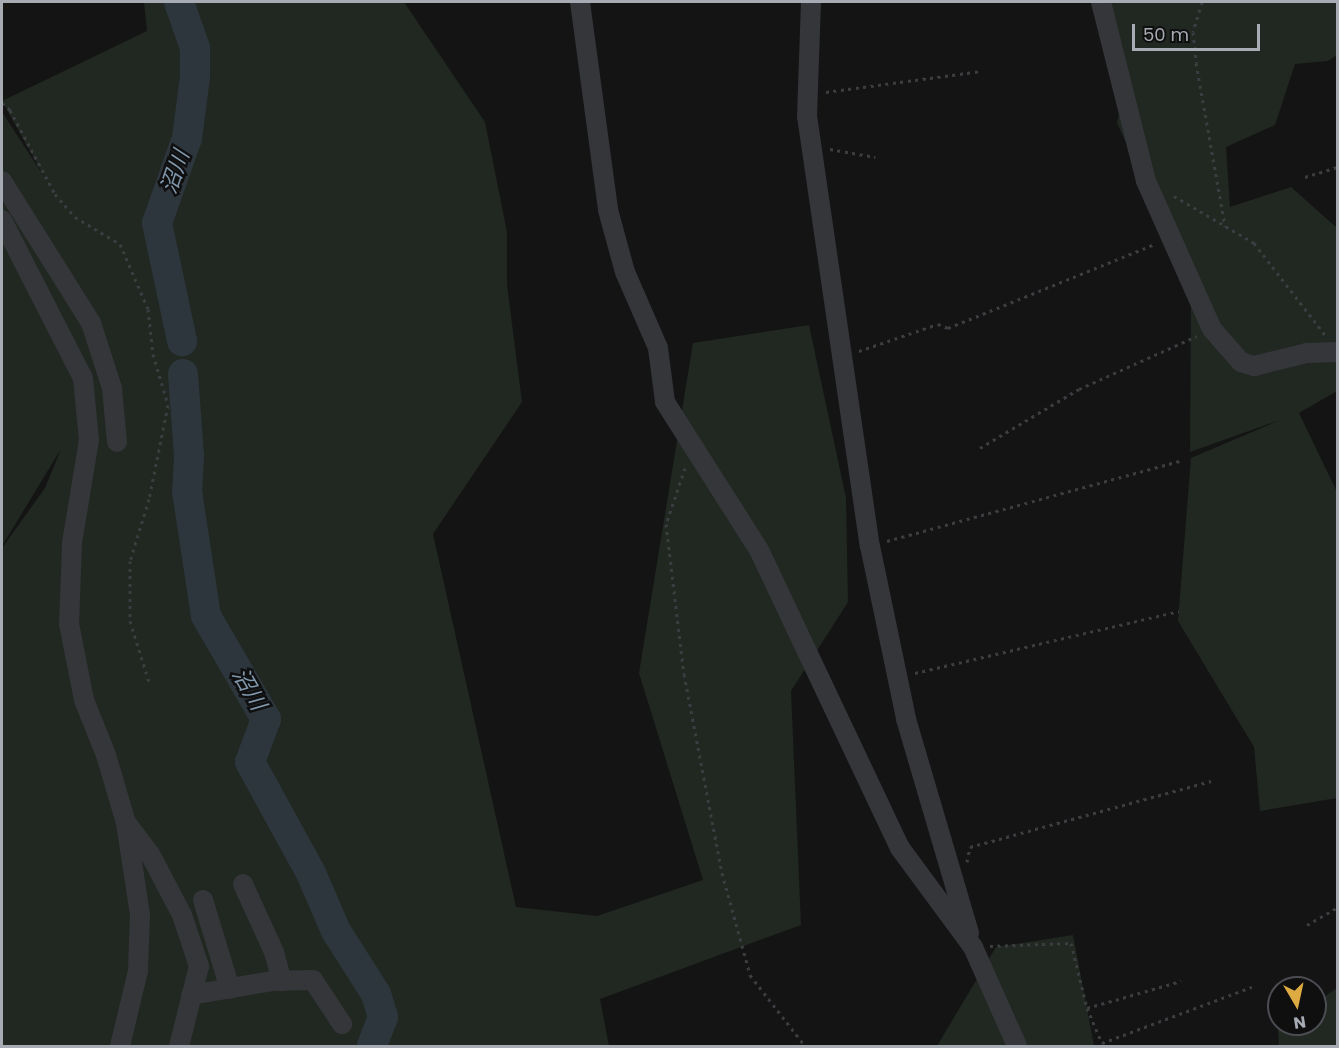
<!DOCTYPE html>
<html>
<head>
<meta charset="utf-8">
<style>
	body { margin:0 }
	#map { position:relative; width:1339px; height:1048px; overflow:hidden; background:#141415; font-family:Poppins,"Noto Sans JP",sans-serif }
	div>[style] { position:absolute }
	.green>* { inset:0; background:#202821 }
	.river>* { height:30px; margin:-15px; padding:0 15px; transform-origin:15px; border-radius:15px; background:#2e363d }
	.path>* { height:3px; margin-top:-1.5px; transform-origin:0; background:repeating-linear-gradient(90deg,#3b3d41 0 3px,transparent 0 7.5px) }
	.minor>* { height:20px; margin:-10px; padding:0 10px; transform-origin:10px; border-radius:10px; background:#35363a }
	span { translate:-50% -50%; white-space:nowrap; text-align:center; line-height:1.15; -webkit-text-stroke:5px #0f0f10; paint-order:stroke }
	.water-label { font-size:22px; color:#8198ac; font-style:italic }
	.frame { position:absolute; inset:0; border:3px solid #a7abb4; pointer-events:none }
	.north { position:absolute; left:1267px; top:976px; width:60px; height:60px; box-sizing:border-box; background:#0f0f10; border:2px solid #4c4d52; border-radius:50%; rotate:171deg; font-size:16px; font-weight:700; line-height:24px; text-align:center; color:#a7abb4 }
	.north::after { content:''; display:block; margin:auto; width:21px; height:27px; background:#deab43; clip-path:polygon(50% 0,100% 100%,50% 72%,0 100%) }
	.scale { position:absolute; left:1132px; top:24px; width:128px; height:27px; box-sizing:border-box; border:3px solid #a7abb4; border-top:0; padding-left:8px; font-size:18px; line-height:21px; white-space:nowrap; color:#a7abb4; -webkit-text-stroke:4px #0f0f10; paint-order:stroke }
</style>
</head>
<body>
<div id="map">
	<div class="green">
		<div style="clip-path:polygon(144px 2px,404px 2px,485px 122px,507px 232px,507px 285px,522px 402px,433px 534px,516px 907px,597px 916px,703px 880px,639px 673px,693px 343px,809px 325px,846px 498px,848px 602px,791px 691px,801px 925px,600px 999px,609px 1046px,2px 1046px,2px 548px,45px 488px,61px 449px,2px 546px,2px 112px,45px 178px,2px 101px,147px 31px)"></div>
		<div style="clip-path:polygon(1091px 2px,1337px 2px,1337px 55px,1328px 61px,1295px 64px,1275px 125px,1226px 147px,1230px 207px,1291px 187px,1337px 228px,1337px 391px,1299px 413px,1337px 492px,1337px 798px,1260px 811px,1254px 747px,1178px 621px,1191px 458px,1280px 420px,1190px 452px,1191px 285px,1117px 123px,1123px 96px,1119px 83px,1123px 47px)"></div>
		<div style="clip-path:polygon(1073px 935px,1094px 1046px,937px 1046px,996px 947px)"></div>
		<div style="clip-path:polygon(1337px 988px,1337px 1046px,1279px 1046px,1278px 1029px,1286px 1024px,1315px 1024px,1315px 1003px)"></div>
	</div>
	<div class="river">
		<div style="left:179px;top:2px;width:49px;rotate:70.8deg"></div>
		<div style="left:195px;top:48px;width:29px;rotate:90deg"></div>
		<div style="left:195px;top:77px;width:62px;rotate:97.5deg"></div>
		<div style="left:187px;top:138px;width:90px;rotate:109.4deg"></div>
		<div style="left:157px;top:223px;width:121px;rotate:78deg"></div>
		<div style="left:183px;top:374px;width:82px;rotate:85.8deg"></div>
		<div style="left:189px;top:456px;width:35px;rotate:93deg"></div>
		<div style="left:187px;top:491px;width:126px;rotate:81.4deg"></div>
		<div style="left:206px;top:616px;width:119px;rotate:59.8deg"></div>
		<div style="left:266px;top:719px;width:46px;rotate:110.4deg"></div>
		<div style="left:250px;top:762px;width:124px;rotate:61.2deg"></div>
		<div style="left:310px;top:871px;width:65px;rotate:66.6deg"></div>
		<div style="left:336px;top:931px;width:75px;rotate:57.6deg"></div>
		<div style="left:376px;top:994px;width:24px;rotate:73deg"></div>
		<div style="left:383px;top:1017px;width:31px;rotate:111deg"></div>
	</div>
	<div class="path">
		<div style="left:1202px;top:2px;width:31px;rotate:107deg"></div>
		<div style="left:1193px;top:32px;width:31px;rotate:84deg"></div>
		<div style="left:1196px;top:63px;width:166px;rotate:79.9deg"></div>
		<div style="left:826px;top:92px;width:157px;rotate:-7.7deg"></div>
		<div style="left:2px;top:103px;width:11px;rotate:41deg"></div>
		<div style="left:10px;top:110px;width:95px;rotate:61.8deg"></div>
		<div style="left:55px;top:194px;width:30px;rotate:49deg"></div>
		<div style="left:75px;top:217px;width:52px;rotate:31deg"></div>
		<div style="left:120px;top:244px;width:71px;rotate:66.7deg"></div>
		<div style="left:148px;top:309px;width:45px;rotate:83.7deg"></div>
		<div style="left:153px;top:354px;width:53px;rotate:73.6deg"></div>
		<div style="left:168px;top:405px;width:96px;rotate:101.4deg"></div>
		<div style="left:149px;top:499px;width:65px;rotate:107deg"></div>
		<div style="left:130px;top:561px;width:60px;rotate:90deg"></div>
		<div style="left:130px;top:621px;width:64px;rotate:72.7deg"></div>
		<div style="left:830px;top:149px;width:46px;rotate:10.1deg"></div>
		<div style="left:1305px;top:177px;width:34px;rotate:-17deg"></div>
		<div style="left:1174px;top:196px;width:93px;rotate:30.4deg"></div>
		<div style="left:1254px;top:243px;width:116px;rotate:52.3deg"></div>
		<div style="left:859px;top:351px;width:83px;rotate:-18.9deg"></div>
		<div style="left:938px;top:324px;width:11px;rotate:22deg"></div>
		<div style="left:948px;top:328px;width:223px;rotate:-22.1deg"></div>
		<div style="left:980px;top:448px;width:115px;rotate:-30.8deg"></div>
		<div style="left:1079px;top:389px;width:129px;rotate:-24.2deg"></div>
		<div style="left:685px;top:468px;width:59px;rotate:108.7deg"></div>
		<div style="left:666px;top:524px;width:151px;rotate:83.2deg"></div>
		<div style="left:684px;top:674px;width:203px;rotate:79.2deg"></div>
		<div style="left:722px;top:873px;width:106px;rotate:74.6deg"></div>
		<div style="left:750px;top:975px;width:90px;rotate:52.2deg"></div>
		<div style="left:887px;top:541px;width:304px;rotate:-15.3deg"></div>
		<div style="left:915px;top:673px;width:271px;rotate:-13.2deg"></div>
		<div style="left:967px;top:862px;width:15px;rotate:-79deg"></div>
		<div style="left:970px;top:847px;width:250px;rotate:-15.3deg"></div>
		<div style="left:1307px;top:925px;width:36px;rotate:-30deg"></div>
		<div style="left:990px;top:946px;width:81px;rotate:-2.1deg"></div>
		<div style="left:1071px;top:943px;width:67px;rotate:76.2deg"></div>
		<div style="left:1087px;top:1008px;width:38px;rotate:67deg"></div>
		<div style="left:1102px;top:1043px;width:160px;rotate:-20.5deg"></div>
		<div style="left:1087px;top:1008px;width:98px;rotate:-16deg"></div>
	</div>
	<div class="minor">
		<div style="left:580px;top:2px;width:210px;rotate:82.3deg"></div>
		<div style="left:608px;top:210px;width:64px;rotate:74.7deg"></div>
		<div style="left:625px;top:272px;width:83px;rotate:66.5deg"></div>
		<div style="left:658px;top:348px;width:54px;rotate:82.6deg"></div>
		<div style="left:665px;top:402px;width:175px;rotate:57.6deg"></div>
		<div style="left:759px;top:550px;width:330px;rotate:64.7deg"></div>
		<div style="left:900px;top:848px;width:123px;rotate:53.6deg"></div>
		<div style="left:973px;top:947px;width:108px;rotate:66deg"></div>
		<div style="left:811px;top:2px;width:114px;rotate:92deg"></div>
		<div style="left:807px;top:116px;width:435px;rotate:81.7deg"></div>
		<div style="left:870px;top:546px;width:177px;rotate:78.2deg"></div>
		<div style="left:906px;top:719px;width:223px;rotate:73.6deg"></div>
		<div style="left:1101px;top:2px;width:185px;rotate:75.9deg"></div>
		<div style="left:1146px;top:181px;width:162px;rotate:66deg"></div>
		<div style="left:1212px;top:329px;width:44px;rotate:48.7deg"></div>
		<div style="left:1241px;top:362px;width:14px;rotate:17deg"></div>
		<div style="left:1254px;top:366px;width:55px;rotate:-13.8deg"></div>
		<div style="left:1307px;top:353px;width:31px;rotate:-2deg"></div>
		<div style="left:2px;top:181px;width:168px;rotate:57.9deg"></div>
		<div style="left:91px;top:323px;width:68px;rotate:72.1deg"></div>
		<div style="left:112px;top:388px;width:54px;rotate:84.7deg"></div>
		<div style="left:2px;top:220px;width:178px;rotate:62.9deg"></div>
		<div style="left:83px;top:378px;width:62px;rotate:84.5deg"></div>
		<div style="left:89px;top:440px;width:104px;rotate:99.4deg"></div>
		<div style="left:72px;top:543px;width:81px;rotate:92.1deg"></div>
		<div style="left:69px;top:624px;width:77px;rotate:78.8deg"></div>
		<div style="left:84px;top:700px;width:59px;rotate:68.2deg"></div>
		<div style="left:106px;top:755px;width:71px;rotate:73.6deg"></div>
		<div style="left:126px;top:823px;width:92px;rotate:81.3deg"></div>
		<div style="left:140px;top:914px;width:57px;rotate:92deg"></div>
		<div style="left:138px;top:971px;width:77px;rotate:103.5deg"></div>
		<div style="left:128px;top:825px;width:36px;rotate:53deg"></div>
		<div style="left:150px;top:854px;width:69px;rotate:62.3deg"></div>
		<div style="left:182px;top:915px;width:54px;rotate:71.6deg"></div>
		<div style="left:199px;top:966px;width:82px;rotate:104deg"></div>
		<div style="left:243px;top:884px;width:75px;rotate:65.5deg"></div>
		<div style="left:274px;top:952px;width:30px;rotate:75deg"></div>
		<div style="left:203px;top:900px;width:93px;rotate:73.1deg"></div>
		<div style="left:191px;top:995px;width:82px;rotate:-9.8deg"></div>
		<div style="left:272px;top:981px;width:41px;rotate:-1.4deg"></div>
		<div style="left:313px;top:980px;width:53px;rotate:56.6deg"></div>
	</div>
	<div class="water-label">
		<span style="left:175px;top:172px;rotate:-71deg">沼川</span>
		<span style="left:249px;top:689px;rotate:60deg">沼川</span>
	</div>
	<div class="frame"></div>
	<div class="north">N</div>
	<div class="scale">50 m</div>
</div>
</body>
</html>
